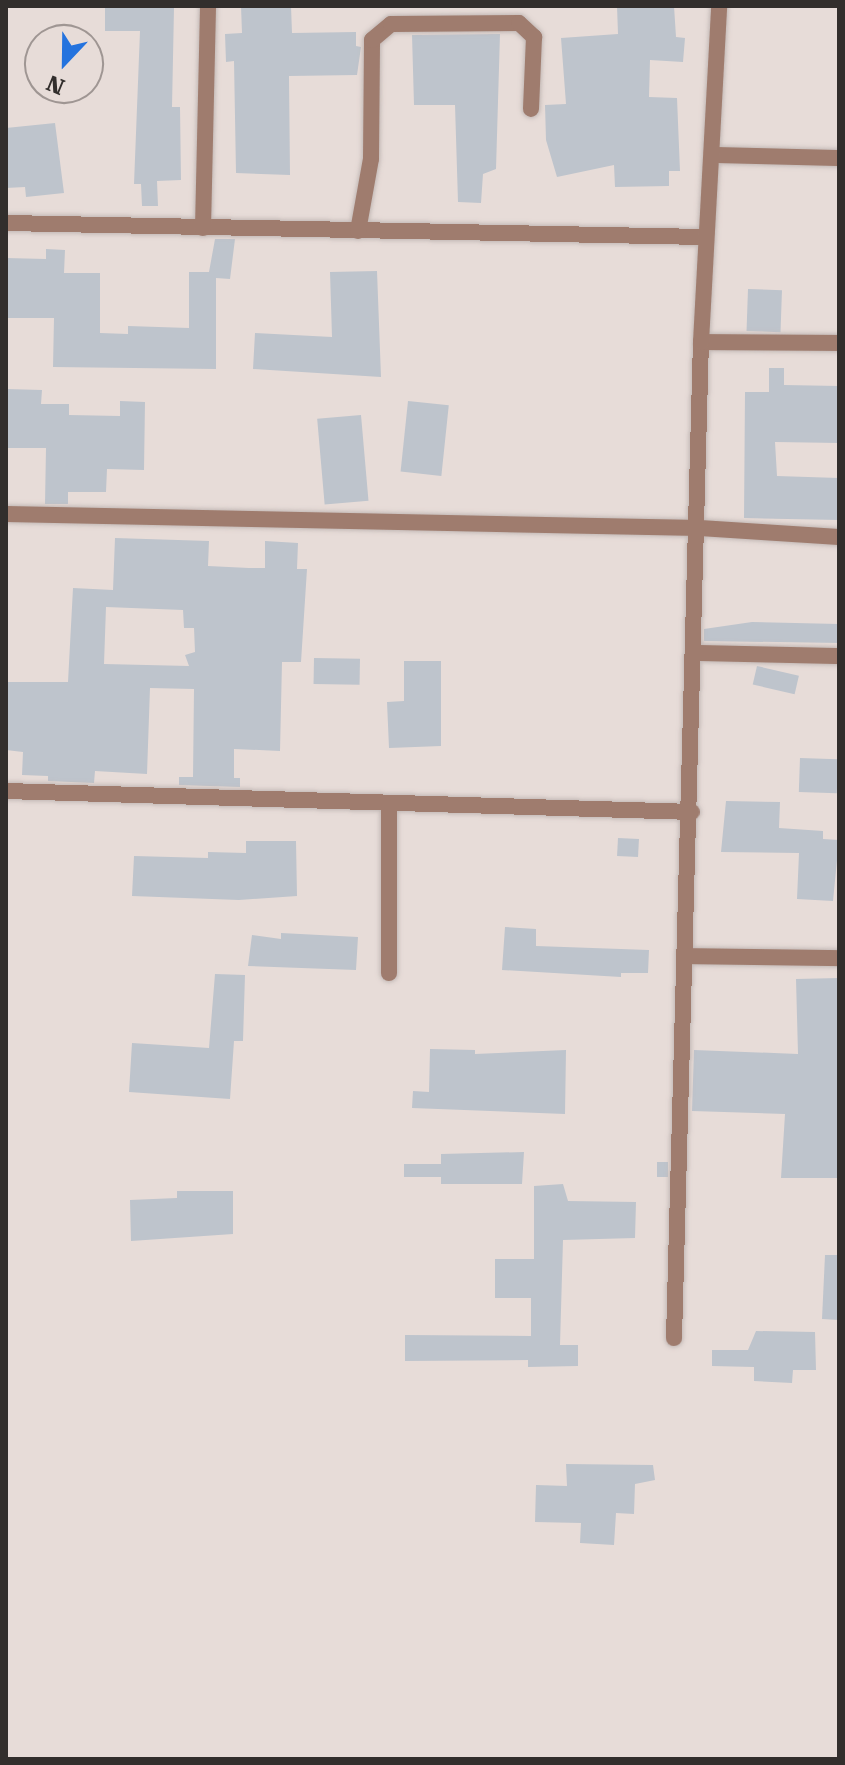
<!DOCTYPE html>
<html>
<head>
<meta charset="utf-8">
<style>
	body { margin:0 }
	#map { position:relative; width:845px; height:1765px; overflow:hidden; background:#e7dcd8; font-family:"Roboto Serif",serif }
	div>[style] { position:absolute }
	.building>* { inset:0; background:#bec4cc; transform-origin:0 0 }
	.roads { filter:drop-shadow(0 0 2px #c3b9b6) drop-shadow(0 0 2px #c3b9b6) }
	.minor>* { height:16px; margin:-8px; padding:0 8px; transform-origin:8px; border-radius:8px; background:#9f7c6e }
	span { translate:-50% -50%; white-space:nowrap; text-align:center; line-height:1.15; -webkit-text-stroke:6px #e7dcd8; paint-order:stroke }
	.frame { position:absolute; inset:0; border:8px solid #322e2c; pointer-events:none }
	.north { position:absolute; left:24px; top:24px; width:80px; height:80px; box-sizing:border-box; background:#e7dcd8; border:2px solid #9f9693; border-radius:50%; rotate:202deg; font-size:22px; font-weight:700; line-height:32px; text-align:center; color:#322e2c }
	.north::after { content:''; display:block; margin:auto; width:28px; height:36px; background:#2473de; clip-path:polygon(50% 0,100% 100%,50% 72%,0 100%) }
</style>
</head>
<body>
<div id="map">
	<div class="building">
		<div style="clip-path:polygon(105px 6px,174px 8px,172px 107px,180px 107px,181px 180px,157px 181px,158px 206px,142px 206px,141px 184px,134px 184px,140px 31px,105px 31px)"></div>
		<div style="clip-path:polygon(241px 6px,291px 6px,292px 33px,356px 32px,356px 46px,361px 47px,357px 75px,289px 76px,290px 175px,236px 173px,234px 61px,226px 62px,225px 34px,242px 33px)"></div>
		<div style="clip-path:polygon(617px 6px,674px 6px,676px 37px,685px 38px,683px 62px,650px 60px,649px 97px,677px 98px,680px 171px,669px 171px,669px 186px,615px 187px,614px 165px,557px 177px,546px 140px,545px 105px,566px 104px,561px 38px,618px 34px)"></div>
		<div style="clip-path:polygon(500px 34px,496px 169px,483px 174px,481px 203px,458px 202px,455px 105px,414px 105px,412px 35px)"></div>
		<div style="clip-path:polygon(55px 123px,64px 193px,26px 197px,25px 187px,6px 188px,6px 128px)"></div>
		<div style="clip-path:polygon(215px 239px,235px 239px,230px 279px,216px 278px,216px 369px,53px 367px,54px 318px,6px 318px,6px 258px,46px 259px,46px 249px,65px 250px,64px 273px,100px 273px,100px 333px,128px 334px,128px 326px,189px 328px,189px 272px,209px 272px)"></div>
		<div style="clip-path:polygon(377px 271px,381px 377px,253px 369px,255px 333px,332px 337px,330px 272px)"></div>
		<div style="left:748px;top:289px;width:34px;height:42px;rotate:2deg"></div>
		<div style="clip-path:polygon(769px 368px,784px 368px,784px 385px,839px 386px,839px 443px,775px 442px,777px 476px,839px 478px,839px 520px,744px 518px,745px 392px,769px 392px)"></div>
		<div style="clip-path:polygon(6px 389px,42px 390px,41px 404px,69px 404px,69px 415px,120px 416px,120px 401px,145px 402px,144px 470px,107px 469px,106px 492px,68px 492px,68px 504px,45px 504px,46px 448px,6px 448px)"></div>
		<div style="left:408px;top:401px;width:41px;height:71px;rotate:6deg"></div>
		<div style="left:361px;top:415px;width:86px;height:44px;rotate:85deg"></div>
		<div style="clip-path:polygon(evenodd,115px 538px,209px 541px,208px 566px,249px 568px,265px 568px,265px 541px,298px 543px,297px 569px,307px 569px,301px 662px,282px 662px,280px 751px,234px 749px,234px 778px,240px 778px,240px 787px,179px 785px,179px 777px,193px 777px,194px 689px,150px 688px,147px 774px,95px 771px,94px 783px,48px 781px,48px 776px,22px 775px,23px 752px,6px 750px,6px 682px,68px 682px,73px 588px,113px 590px,115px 538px,106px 607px,183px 610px,184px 628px,194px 628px,195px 652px,185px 655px,189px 666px,104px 664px,106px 607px)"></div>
		<div style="clip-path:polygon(752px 622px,839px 624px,839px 643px,704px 641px,704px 629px)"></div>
		<div style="left:314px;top:658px;width:46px;height:26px;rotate:1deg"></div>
		<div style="clip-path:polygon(404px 661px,441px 661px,441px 746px,389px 748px,387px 702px,404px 701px)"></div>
		<div style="left:757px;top:666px;width:43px;height:19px;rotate:13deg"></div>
		<div style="left:800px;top:758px;width:38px;height:34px;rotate:2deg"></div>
		<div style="clip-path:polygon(726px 801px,780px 802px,779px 828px,823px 831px,823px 839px,839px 840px,833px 901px,797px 899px,799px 853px,721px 852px)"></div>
		<div style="left:618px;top:838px;width:21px;height:18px;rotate:3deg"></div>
		<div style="clip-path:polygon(246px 841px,296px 841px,297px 896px,239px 900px,132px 896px,134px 856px,208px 858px,208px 852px,246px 853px)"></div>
		<div style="clip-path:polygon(505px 927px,536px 929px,536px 946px,649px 950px,648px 973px,621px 973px,621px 977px,502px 970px)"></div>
		<div style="clip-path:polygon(281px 933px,358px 937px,356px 970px,248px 966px,252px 935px,281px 939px)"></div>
		<div style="clip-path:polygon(215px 974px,245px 975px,243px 1041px,234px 1041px,230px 1099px,129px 1092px,132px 1043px,209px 1048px)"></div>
		<div style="clip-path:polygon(839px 978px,839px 1178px,781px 1178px,785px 1114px,692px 1111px,694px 1050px,798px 1054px,796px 979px)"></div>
		<div style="clip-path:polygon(430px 1049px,475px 1050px,475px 1054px,566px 1050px,565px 1114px,412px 1108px,413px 1091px,429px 1092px)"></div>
		<div style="clip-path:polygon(524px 1152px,522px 1184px,441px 1184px,441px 1177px,404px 1177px,404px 1164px,441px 1164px,441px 1154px)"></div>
		<div style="left:657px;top:1162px;width:11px;height:15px"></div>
		<div style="clip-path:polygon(563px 1184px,568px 1201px,636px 1202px,635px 1238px,563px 1240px,560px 1345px,578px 1345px,578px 1366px,528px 1367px,528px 1360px,405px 1361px,405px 1335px,531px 1336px,531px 1298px,495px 1298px,495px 1259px,534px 1259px,534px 1186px)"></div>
		<div style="clip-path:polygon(177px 1191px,233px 1191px,233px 1234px,131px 1241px,130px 1200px,177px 1198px)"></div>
		<div style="clip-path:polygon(825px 1255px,839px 1255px,839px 1320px,822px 1319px)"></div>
		<div style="clip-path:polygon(756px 1331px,815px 1332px,816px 1370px,793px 1370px,792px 1383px,754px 1381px,754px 1367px,712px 1366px,712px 1350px,748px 1350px)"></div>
		<div style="clip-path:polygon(566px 1464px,653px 1465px,655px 1480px,635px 1484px,634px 1514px,616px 1513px,614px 1545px,580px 1543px,581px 1523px,535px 1522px,536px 1485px,567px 1486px)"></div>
	</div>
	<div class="roads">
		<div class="minor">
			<div style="left:714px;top:155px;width:125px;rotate:1.4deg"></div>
			<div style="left:6px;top:223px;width:699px;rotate:1.15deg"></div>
			<div style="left:203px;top:228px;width:222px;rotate:-88.7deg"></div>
			<div style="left:358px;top:231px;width:73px;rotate:-79.8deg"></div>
			<div style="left:371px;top:159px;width:119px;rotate:-89.5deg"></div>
			<div style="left:372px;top:40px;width:25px;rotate:-40deg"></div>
			<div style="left:391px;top:24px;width:128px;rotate:-0.4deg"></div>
			<div style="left:519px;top:23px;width:21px;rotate:43deg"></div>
			<div style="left:534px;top:37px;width:72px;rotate:92.4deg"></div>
			<div style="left:701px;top:342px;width:138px;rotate:0.4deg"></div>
			<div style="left:6px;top:514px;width:694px;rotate:1.16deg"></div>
			<div style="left:700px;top:528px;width:139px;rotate:3.7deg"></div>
			<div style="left:696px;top:653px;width:143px;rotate:1.2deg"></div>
			<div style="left:6px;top:791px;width:686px;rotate:1.75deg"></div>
			<div style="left:687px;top:956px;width:152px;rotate:0.8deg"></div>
			<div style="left:389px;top:973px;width:167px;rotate:-90deg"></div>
			<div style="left:674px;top:1338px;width:996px;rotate:-88.45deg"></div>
			<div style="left:701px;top:342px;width:336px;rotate:-86.9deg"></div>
		</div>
	</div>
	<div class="frame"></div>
	<div class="north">N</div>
</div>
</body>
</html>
